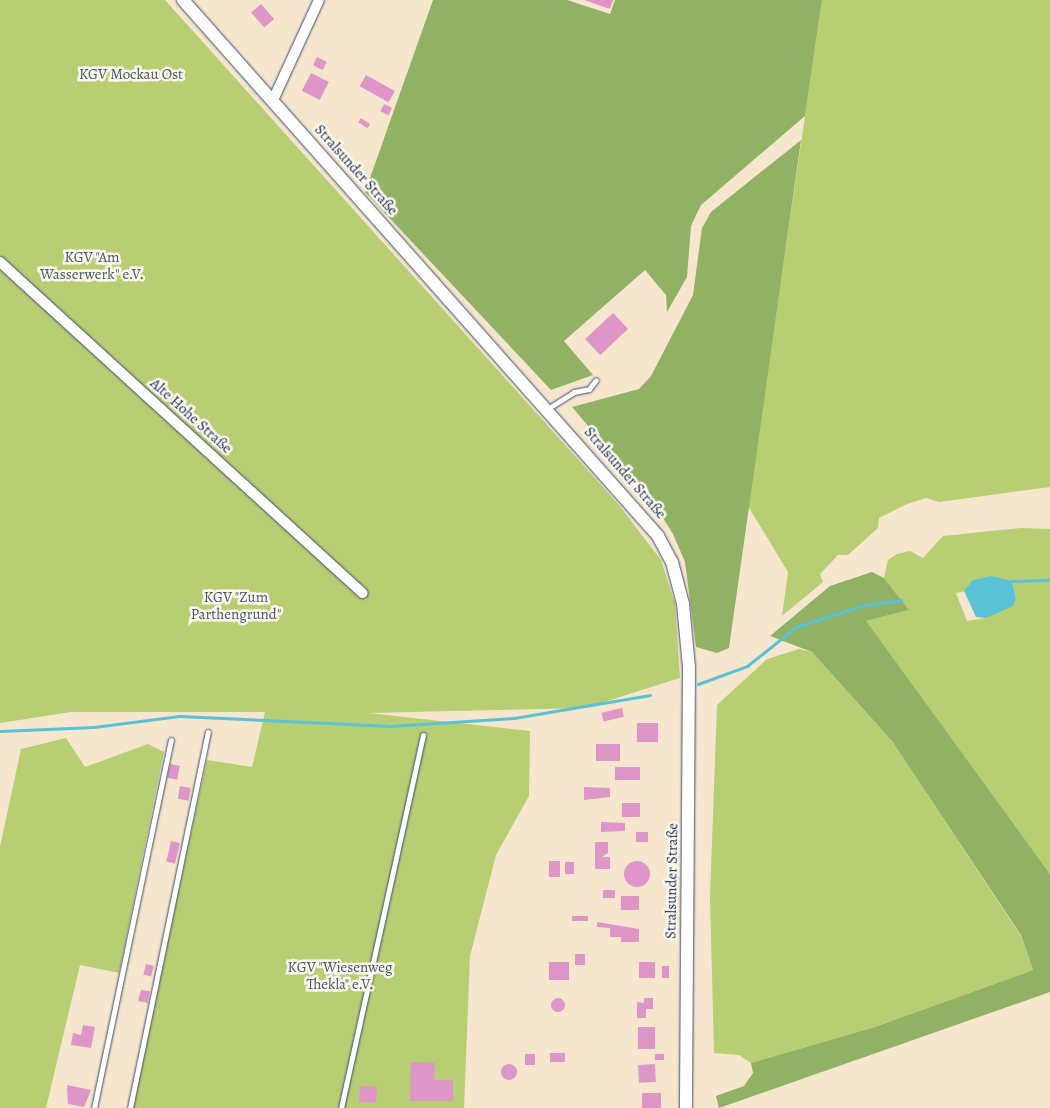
<!DOCTYPE html>
<html>
<head>
<meta charset="utf-8">
<style>
	body { margin:0 }
	#map { position:relative; width:1050px; height:1108px; overflow:hidden; background:#f6e6ce; font-family:Alegreya,serif }
	div>[style] { position:absolute }
	.green>* { inset:0; background:#b7ce73 }
	.forest>* { inset:0; background:#91b165 }
	.water>* { inset:0; background:#59c2d5 }
	.stream>* { height:3px; margin:-1.5px; padding:0 1.5px; transform-origin:1.5px; border-radius:1.5px; background:#59c2d5 }
	.building>* { inset:0; background:#de96c8; transform-origin:0 0 }
	.round { border-radius:50% }
	.roads { filter:drop-shadow(0 0 1px #3c4a6f) drop-shadow(0 0 1px #3c4a6f) }
	.service>* { height:5px; margin:-2.5px; padding:0 2.5px; transform-origin:2.5px; border-radius:2.5px; background:#fff }
	.minor>* { height:10px; margin:-5px; padding:0 5px; transform-origin:5px; border-radius:5px; background:#fff }
	.tertiary>* { height:12px; margin:-6px; padding:0 6px; transform-origin:6px; border-radius:6px; background:#fff }
	span { translate:-50% -50%; white-space:nowrap; text-align:center; line-height:1.15; -webkit-text-stroke:5px #fbf7ec; paint-order:stroke }
	.park-label { font-size:15px; color:#425763 }
	.street-label { font-size:15px; color:#1b2f5e }
</style>
</head>
<body>
<div id="map">
	<div class="green">
		<div style="clip-path:polygon(0 0,165px 0,619px 505px,661px 560px,675px 604px,680px 678px,585px 708px,368px 713px,530px 731px,529px 796px,496px 855px,470px 956px,464px 1108px,131px 1108px,207px 760px,252px 767px,265px 712px,71px 712px,0 723px)"></div>
		<div style="clip-path:polygon(822px 0,1050px 0,1050px 487px,939px 502px,926px 498px,907px 504px,879px 518px,878px 528px,848px 555px,838px 555px,820px 574px,823px 582px,782px 616px,788px 572px,748px 506px)"></div>
		<div style="clip-path:polygon(evenodd,1021px 528px,1050px 529px,1050px 874px,865px 621px,909px 610px,884px 578px,888px 560px,897px 554px,910px 551px,923px 558px,943px 536px,1021px 528px,1012px 581px,1016px 599px,986px 618px,967px 621px,956px 593px,1012px 581px)"></div>
		<div style="clip-path:polygon(799px 649px,812px 652px,892px 741px,1021px 936px,1033px 970px,875px 1027px,751px 1063px,739px 1055px,714px 1053px,710px 897px,717px 705px,767px 659px)"></div>
		<div style="clip-path:polygon(66px 738px,85px 767px,148px 744px,164px 752px,119px 973px,80px 965px,46px 1108px,0 1108px,0 847px,21px 749px)"></div>
	</div>
	<div class="forest">
		<div style="clip-path:polygon(433px 0,567px 0,610px 14px,615px 0,822px 0,805px 116px,701px 205px,691px 226px,687px 277px,667px 312px,666px 295px,645px 270px,564px 341px,593px 375px,551px 390px,365px 192px)"></div>
		<div style="clip-path:polygon(801px 140px,729px 648px,717px 653px,696px 647px,685px 562px,673px 534px,654px 504px,572px 407px,639px 389px,651px 376px,693px 295px,702px 228px,711px 212px)"></div>
		<div style="clip-path:polygon(872px 572px,884px 578px,909px 610px,866px 621px,1050px 874px,1050px 992px,719px 1108px,716px 1096px,744px 1086px,753px 1073px,751px 1063px,875px 1027px,1033px 970px,1021px 935px,892px 741px,812px 652px,770px 636px,830px 586px)"></div>
	</div>
	<div class="water">
		<div style="clip-path:polygon(992px 576px,1012px 581px,1016px 599px,1013px 606px,986px 618px,976px 617px,964px 591px,973px 580px)"></div>
	</div>
	<div class="stream">
		<div style="left:1012px;top:581px;width:38px;rotate:-2deg"></div>
		<div style="left:698px;top:684px;width:52px;rotate:-20.2deg"></div>
		<div style="left:747px;top:666px;width:63px;rotate:-38.5deg"></div>
		<div style="left:796px;top:627px;width:68px;rotate:-17.9deg"></div>
		<div style="left:861px;top:606px;width:41px;rotate:-8.3deg"></div>
		<div style="left:0;top:731px;width:94px;rotate:-2.4deg"></div>
		<div style="left:94px;top:727px;width:86px;rotate:-7.4deg"></div>
		<div style="left:179px;top:716px;width:212px;rotate:2.7deg"></div>
		<div style="left:391px;top:726px;width:123px;rotate:-3.7deg"></div>
		<div style="left:514px;top:718px;width:138px;rotate:-9.6deg"></div>
	</div>
	<div class="building">
		<div style="clip-path:polygon(584px 0,613px 0,610px 9px)"></div>
		<div style="left:261px;top:4px;width:20px;height:13px;rotate:49deg"></div>
		<div style="left:317px;top:57px;width:11px;height:9px;rotate:27deg"></div>
		<div style="left:311px;top:73px;width:20px;height:20px;rotate:27deg"></div>
		<div style="left:366px;top:75px;width:33px;height:13px;rotate:29deg"></div>
		<div style="left:384px;top:104px;width:9px;height:8px;rotate:27deg"></div>
		<div style="left:361px;top:118px;width:11px;height:5px;rotate:34deg"></div>
		<div style="left:613px;top:313px;width:22px;height:38px;rotate:47deg"></div>
		<div style="left:622px;top:708px;width:9px;height:21px;rotate:77deg"></div>
		<div style="left:637px;top:723px;width:21px;height:19px"></div>
		<div style="left:596px;top:744px;width:24px;height:17px"></div>
		<div style="left:170px;top:764px;width:10px;height:14px;rotate:11deg"></div>
		<div style="left:615px;top:767px;width:25px;height:13px"></div>
		<div style="left:180px;top:786px;width:11px;height:13px;rotate:10deg"></div>
		<div style="clip-path:polygon(584px 787px,610px 788px,610px 797px,584px 800px)"></div>
		<div style="left:622px;top:803px;width:18px;height:14px"></div>
		<div style="clip-path:polygon(601px 822px,625px 823px,625px 831px,601px 832px)"></div>
		<div style="left:648px;top:832px;width:10px;height:12px;rotate:90deg"></div>
		<div style="left:171px;top:841px;width:9px;height:21px;rotate:13deg"></div>
		<div style="clip-path:polygon(595px 842px,608px 842px,608px 853px,602px 857px,610px 857px,610px 869px,595px 869px)"></div>
		<div style="left:549px;top:861px;width:11px;height:16px"></div>
		<div class="round" style="left:624px;top:861px;width:26px;height:26px"></div>
		<div style="left:565px;top:862px;width:9px;height:12px"></div>
		<div style="left:603px;top:890px;width:12px;height:8px"></div>
		<div style="left:621px;top:896px;width:18px;height:14px"></div>
		<div style="left:572px;top:916px;width:16px;height:5px"></div>
		<div style="clip-path:polygon(597px 922px,639px 929px,639px 942px,621px 942px,621px 937px,610px 937px,610px 928px,597px 927px)"></div>
		<div style="left:575px;top:954px;width:10px;height:11px"></div>
		<div style="left:549px;top:962px;width:20px;height:18px"></div>
		<div style="left:639px;top:962px;width:16px;height:16px"></div>
		<div style="left:146px;top:964px;width:8px;height:11px;rotate:14deg"></div>
		<div style="left:669px;top:966px;width:12px;height:7px;rotate:90deg"></div>
		<div style="clip-path:polygon(141px 990px,150px 991px,148px 1003px,138px 1001px)"></div>
		<div style="clip-path:polygon(644px 998px,653px 998px,653px 1009px,646px 1009px,646px 1018px,637px 1018px,637px 1002px,644px 1003px)"></div>
		<div class="round" style="left:551px;top:998px;width:14px;height:14px"></div>
		<div style="clip-path:polygon(83px 1025px,95px 1027px,91px 1048px,71px 1045px,73px 1033px,81px 1035px)"></div>
		<div style="left:638px;top:1027px;width:17px;height:22px"></div>
		<div style="left:550px;top:1053px;width:15px;height:9px"></div>
		<div style="left:525px;top:1054px;width:10px;height:11px"></div>
		<div style="left:655px;top:1054px;width:9px;height:6px"></div>
		<div style="clip-path:polygon(411px 1062px,435px 1063px,434px 1080px,453px 1080px,453px 1101px,410px 1101px)"></div>
		<div style="left:655px;top:1064px;width:18px;height:17px;rotate:87deg"></div>
		<div class="round" style="left:501px;top:1064px;width:16px;height:16px"></div>
		<div style="clip-path:polygon(67px 1085px,91px 1090px,84px 1107px,68px 1104px)"></div>
		<div style="left:360px;top:1086px;width:17px;height:16px;rotate:3deg"></div>
		<div style="left:642px;top:1093px;width:19px;height:15px"></div>
	</div>
	<div class="roads">
		<div class="service">
			<div style="left:547px;top:409px;width:32px;rotate:-32deg"></div>
			<div style="left:574px;top:392px;width:15px;rotate:-11deg"></div>
			<div style="left:589px;top:389px;width:11px;rotate:-52deg"></div>
			<div style="left:94px;top:1108px;width:376px;rotate:-78.2deg"></div>
			<div style="left:130px;top:1108px;width:384px;rotate:-78.3deg"></div>
			<div style="left:341px;top:1108px;width:382px;rotate:-77.6deg"></div>
		</div>
		<div class="minor">
			<div style="left:273px;top:100px;width:110px;rotate:-65.3deg"></div>
			<div style="left:0;top:262px;width:491px;rotate:42.4deg"></div>
		</div>
		<div class="tertiary">
			<div style="left:183px;top:0;width:716px;rotate:48.45deg"></div>
			<div style="left:658px;top:536px;width:30px;rotate:62deg"></div>
			<div style="left:672px;top:562px;width:43px;rotate:75.3deg"></div>
			<div style="left:683px;top:604px;width:63px;rotate:84.6deg"></div>
			<div style="left:689px;top:667px;width:441px;rotate:90.4deg"></div>
		</div>
	</div>
	<div class="park-label">
		<span style="left:131px;top:75px">KGV Mockau Ost</span>
		<span style="left:92px;top:266px">KGV "Am<br>Wasserwerk" e.V.</span>
		<span style="left:236px;top:606px">KGV "Zum<br>Parthengrund"</span>
		<span style="left:340px;top:976px">KGV "Wiesenweg<br>Thekla" e.V.</span>
	</div>
	<div class="street-label">
		<span style="left:356px;top:170px;rotate:48deg">Stralsunder Straße</span>
		<span style="left:191px;top:416px;rotate:42deg">Alte Hohe Straße</span>
		<span style="left:625px;top:473px;rotate:49deg">Stralsunder Straße</span>
		<span style="left:672px;top:881px;rotate:-89deg">Stralsunder Straße</span>
	</div>
</div>
</body>
</html>
